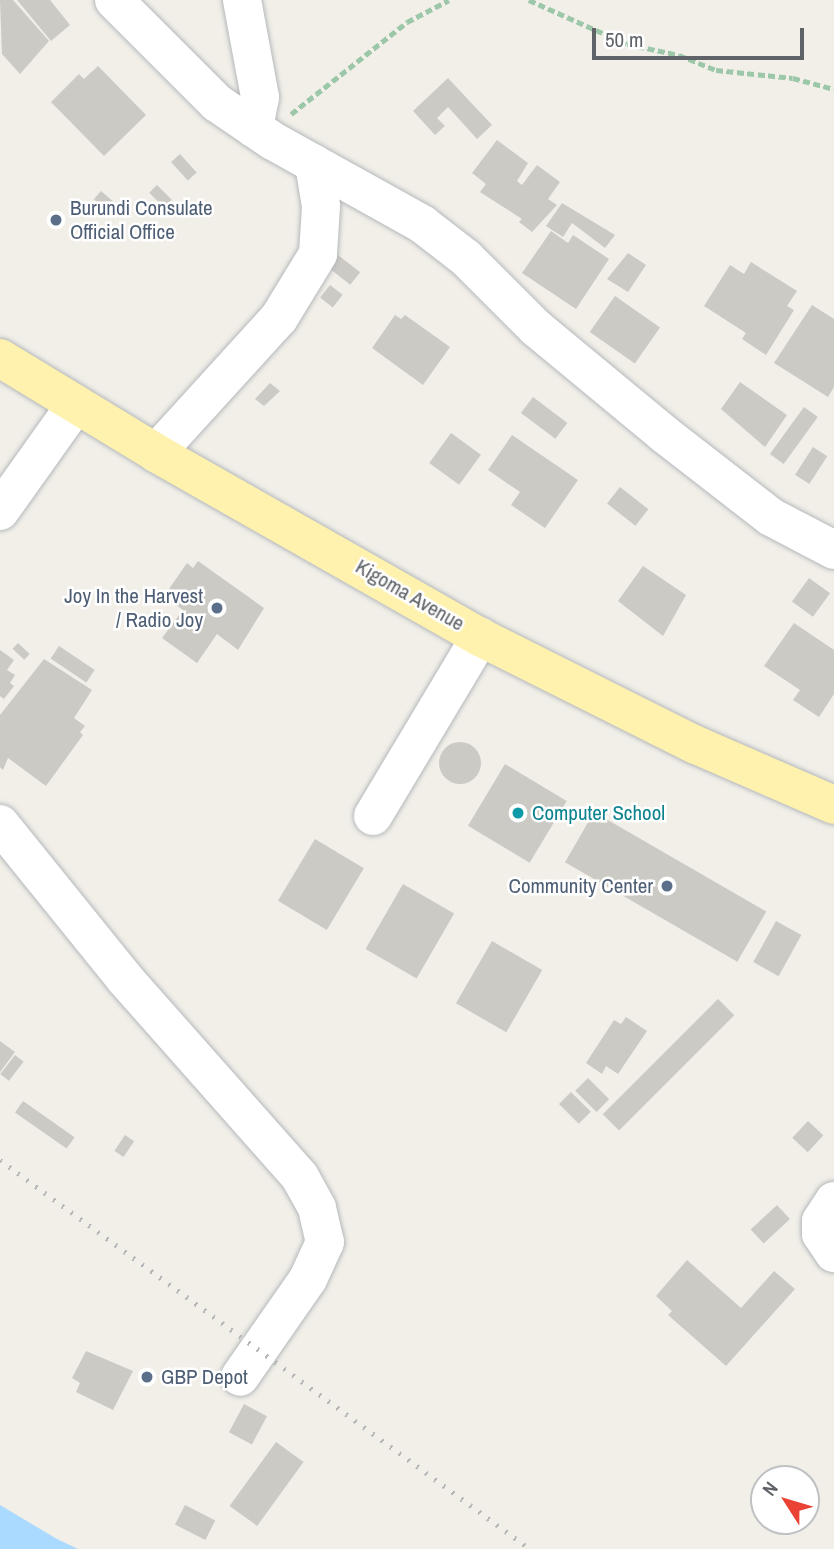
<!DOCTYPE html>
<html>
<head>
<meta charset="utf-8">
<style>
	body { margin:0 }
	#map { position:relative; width:834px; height:1549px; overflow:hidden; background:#f1efe8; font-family:"Archivo Narrow",sans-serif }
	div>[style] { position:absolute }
	.water>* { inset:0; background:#aadaff }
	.building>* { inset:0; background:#cccac5; transform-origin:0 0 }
	.round { border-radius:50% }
	.path>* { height:4.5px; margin-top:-2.25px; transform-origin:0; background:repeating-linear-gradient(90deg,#9cc7a9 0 7px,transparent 0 10.5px) }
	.roads { filter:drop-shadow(0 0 2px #b5b8bc) drop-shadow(0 0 2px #b5b8bc) }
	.minor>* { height:38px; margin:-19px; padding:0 19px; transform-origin:19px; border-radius:19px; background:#fff }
	.major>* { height:38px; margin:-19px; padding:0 19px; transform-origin:19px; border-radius:19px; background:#fff2af }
	.rail>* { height:5px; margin-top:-2.5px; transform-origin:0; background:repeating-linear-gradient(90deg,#b6b7b8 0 2px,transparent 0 11px) }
	.dots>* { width:19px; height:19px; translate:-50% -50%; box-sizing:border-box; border:4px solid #fff; border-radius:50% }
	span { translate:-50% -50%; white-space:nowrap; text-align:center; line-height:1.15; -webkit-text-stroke:5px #fff; paint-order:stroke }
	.service-label { font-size:21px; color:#4e5e75 }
	.left { translate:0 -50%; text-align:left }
	.right { translate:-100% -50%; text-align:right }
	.street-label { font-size:21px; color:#5f6368 }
	.culture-label { font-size:21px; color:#0d838f }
	.north { position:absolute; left:750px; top:1465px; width:70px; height:70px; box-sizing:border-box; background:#fff; border:2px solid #bfc1c3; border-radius:50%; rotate:307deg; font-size:19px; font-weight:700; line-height:28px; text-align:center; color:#5f6368 }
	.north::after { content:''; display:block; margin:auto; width:24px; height:32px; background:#ea4335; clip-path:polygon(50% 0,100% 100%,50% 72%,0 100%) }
	.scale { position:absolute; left:592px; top:28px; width:212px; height:32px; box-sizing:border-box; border:4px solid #5f6368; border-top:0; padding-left:9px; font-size:21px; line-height:24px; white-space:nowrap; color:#5f6368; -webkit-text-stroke:5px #fff; paint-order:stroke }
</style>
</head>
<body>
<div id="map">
	<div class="water">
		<div style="clip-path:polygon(0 1505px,57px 1539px,78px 1549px,0 1549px)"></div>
	</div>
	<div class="building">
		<div style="clip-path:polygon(0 0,13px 0,49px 41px,20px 74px,2px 54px)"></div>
		<div style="clip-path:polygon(17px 0,50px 0,70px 25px,51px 41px)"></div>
		<div style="clip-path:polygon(98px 66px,146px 115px,104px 156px,51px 102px,79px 74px,84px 79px)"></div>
		<div style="clip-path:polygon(448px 78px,492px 125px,477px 139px,448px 107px,437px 118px,445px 126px,435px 135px,413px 111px)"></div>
		<div style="clip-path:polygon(497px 140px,528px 163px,517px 181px,522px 185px,537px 165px,560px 182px,548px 199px,557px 205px,532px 232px,519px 222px,522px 219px,480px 192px,486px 184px,472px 173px)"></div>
		<div style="left:180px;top:154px;width:25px;height:12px;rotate:48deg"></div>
		<div style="left:157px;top:185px;width:21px;height:11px;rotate:45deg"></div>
		<div style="left:101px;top:191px;width:18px;height:11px;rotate:41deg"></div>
		<div style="clip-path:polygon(562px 203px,615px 235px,605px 248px,572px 223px,563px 237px,546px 226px)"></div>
		<div style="clip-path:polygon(551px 231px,568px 243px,573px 235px,609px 259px,576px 309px,522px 273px)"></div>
		<div style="clip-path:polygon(628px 253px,646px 265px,628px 292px,607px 279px)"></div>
		<div style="left:338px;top:255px;width:28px;height:16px;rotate:38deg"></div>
		<div style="clip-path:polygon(751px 262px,797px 291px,787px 306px,794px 310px,766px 355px,742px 339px,746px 333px,704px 306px,730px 265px,744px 274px)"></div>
		<div style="left:330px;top:285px;width:16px;height:16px;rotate:38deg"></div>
		<div style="left:615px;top:296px;width:55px;height:44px;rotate:35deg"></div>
		<div style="clip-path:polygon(812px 305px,834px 319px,834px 387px,828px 397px,774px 363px)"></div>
		<div style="clip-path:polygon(395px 315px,401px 319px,405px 315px,450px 347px,423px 385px,372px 348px)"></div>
		<div style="clip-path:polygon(740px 382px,787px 415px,765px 447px,721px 409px)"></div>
		<div style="clip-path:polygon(270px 383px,280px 391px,264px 406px,255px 399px)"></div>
		<div style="left:533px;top:397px;width:43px;height:20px;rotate:37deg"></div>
		<div style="left:804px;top:407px;width:17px;height:58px;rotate:36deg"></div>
		<div style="left:451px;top:433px;width:37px;height:37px;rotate:36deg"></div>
		<div style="clip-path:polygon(512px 435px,578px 480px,545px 528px,511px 505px,520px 492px,488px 470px)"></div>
		<div style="left:813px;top:447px;width:17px;height:33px;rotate:33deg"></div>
		<div style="left:620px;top:487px;width:36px;height:21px;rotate:38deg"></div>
		<div style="clip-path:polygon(198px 561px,264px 608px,238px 650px,217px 634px,197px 663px,162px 638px,183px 610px,164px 596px,187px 563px,193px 568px)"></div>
		<div style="clip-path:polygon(643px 566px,686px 595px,663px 636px,618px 601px)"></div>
		<div style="left:809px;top:578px;width:26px;height:29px;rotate:36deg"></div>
		<div style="clip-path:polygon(794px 623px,834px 650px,834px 694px,819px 717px,793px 700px,800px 690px,764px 666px)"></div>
		<div style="left:18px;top:643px;width:16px;height:8px;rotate:43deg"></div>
		<div style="left:59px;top:646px;width:43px;height:15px;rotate:34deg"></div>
		<div style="clip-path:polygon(0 650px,14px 660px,7px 670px,15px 675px,10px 683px,14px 686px,4px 699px,0 696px)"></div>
		<div style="clip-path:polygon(44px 659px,92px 690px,74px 718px,85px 726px,80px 732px,83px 735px,46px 786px,8px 758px,3px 770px,0 767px,0 715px)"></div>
		<div class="round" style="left:439px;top:742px;width:42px;height:42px"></div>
		<div style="left:505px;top:764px;width:72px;height:72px;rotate:31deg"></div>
		<div style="left:594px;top:812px;width:199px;height:58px;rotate:30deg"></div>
		<div style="left:315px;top:839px;width:57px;height:72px;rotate:31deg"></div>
		<div style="left:403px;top:884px;width:59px;height:75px;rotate:30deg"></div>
		<div style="left:776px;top:921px;width:29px;height:47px;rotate:29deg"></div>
		<div style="left:492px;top:941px;width:58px;height:72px;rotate:30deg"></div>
		<div style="left:718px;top:999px;width:23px;height:163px;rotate:45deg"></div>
		<div style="clip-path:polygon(626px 1017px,647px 1031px,618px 1074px,606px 1066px,602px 1074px,586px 1063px,614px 1020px,621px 1024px)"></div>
		<div style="clip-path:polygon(0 1041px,15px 1052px,0 1072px)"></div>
		<div style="left:15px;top:1055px;width:11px;height:24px;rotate:38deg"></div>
		<div style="left:588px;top:1078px;width:30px;height:18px;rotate:45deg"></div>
		<div style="left:571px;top:1092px;width:28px;height:17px;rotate:45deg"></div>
		<div style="left:23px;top:1101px;width:63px;height:14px;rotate:35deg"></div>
		<div style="left:808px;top:1121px;width:21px;height:23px;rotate:43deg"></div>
		<div style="left:125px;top:1135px;width:11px;height:19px;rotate:34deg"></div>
		<div style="left:777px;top:1205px;width:19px;height:36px;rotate:47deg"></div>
		<div style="clip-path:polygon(687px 1260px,741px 1308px,774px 1271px,795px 1289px,726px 1366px,668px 1315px,672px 1311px,656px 1296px)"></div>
		<div style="clip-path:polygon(86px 1351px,133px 1371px,113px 1410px,76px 1392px,80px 1383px,72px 1378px)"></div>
		<div style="left:244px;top:1404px;width:26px;height:32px;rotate:28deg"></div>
		<div style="left:276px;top:1442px;width:34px;height:79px;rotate:36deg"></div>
		<div style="left:185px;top:1505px;width:34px;height:22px;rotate:27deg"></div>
	</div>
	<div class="path">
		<div style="left:529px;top:0;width:107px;rotate:24.2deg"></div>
		<div style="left:627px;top:44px;width:53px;rotate:11.9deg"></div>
		<div style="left:679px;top:55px;width:40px;rotate:22deg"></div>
		<div style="left:716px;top:70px;width:77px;rotate:5.9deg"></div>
		<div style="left:793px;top:78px;width:42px;rotate:15deg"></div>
		<div style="left:291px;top:114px;width:148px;rotate:-38.4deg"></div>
		<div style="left:407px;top:22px;width:47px;rotate:-27.6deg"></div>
	</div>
	<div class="roads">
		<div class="minor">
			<div style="left:114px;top:0;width:146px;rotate:45deg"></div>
			<div style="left:217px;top:103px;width:68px;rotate:34.2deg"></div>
			<div style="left:273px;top:141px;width:171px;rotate:29.1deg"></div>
			<div style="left:422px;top:224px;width:56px;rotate:37.7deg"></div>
			<div style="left:466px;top:258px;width:99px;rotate:45deg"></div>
			<div style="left:536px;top:328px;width:166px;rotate:39.6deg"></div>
			<div style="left:664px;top:434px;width:135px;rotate:37.8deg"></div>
			<div style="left:771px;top:517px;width:71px;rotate:27.6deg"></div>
			<div style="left:242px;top:0;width:99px;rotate:79.5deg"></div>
			<div style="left:260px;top:97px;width:32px;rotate:101deg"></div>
			<div style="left:156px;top:453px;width:183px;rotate:-47.7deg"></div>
			<div style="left:279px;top:318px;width:75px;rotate:-58.6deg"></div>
			<div style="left:318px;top:254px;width:48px;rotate:-86.4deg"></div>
			<div style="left:321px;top:206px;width:43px;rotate:-99.5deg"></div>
			<div style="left:0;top:511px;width:131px;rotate:-54.6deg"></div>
			<div style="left:373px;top:816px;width:209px;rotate:-59.1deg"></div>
			<div style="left:0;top:824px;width:199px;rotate:51.1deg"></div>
			<div style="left:125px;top:979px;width:264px;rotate:48.5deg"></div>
			<div style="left:300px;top:1177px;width:35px;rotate:61deg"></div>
			<div style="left:317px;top:1208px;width:35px;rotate:77deg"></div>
			<div style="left:325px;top:1242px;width:41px;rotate:114.7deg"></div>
			<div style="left:308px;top:1279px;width:119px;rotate:124.8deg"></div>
			<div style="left:834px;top:1201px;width:24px;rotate:123deg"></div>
			<div style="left:821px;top:1221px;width:13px;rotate:90deg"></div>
			<div style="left:821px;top:1234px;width:23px;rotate:56deg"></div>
		</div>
		<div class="major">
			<div style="left:0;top:358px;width:183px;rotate:31.3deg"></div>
			<div style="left:156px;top:453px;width:373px;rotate:29.6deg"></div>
			<div style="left:480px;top:637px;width:241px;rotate:26.6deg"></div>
			<div style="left:696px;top:745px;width:150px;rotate:23.5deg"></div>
		</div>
	</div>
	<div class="rail">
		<div style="left:0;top:1160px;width:657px;rotate:36.28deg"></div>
	</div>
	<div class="dots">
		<div style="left:56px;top:220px;background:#5c6f8a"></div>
		<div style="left:217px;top:608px;background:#5c6f8a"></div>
		<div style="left:518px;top:813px;background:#0f9aa8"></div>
		<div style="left:667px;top:886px;background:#5c6f8a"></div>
		<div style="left:147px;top:1377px;background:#5c6f8a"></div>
	</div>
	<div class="service-label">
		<span class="left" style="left:70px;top:220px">Burundi Consulate<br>Official Office</span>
		<span class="right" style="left:203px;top:608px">Joy In the Harvest<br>/ Radio Joy</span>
		<span class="right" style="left:653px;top:886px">Community Center</span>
		<span class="left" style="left:161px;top:1377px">GBP Depot</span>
	</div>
	<div class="street-label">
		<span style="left:410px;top:595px;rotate:30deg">Kigoma Avenue</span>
	</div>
	<div class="culture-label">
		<span class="left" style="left:532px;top:813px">Computer School</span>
	</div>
	<div class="north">N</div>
	<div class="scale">50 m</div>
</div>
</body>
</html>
